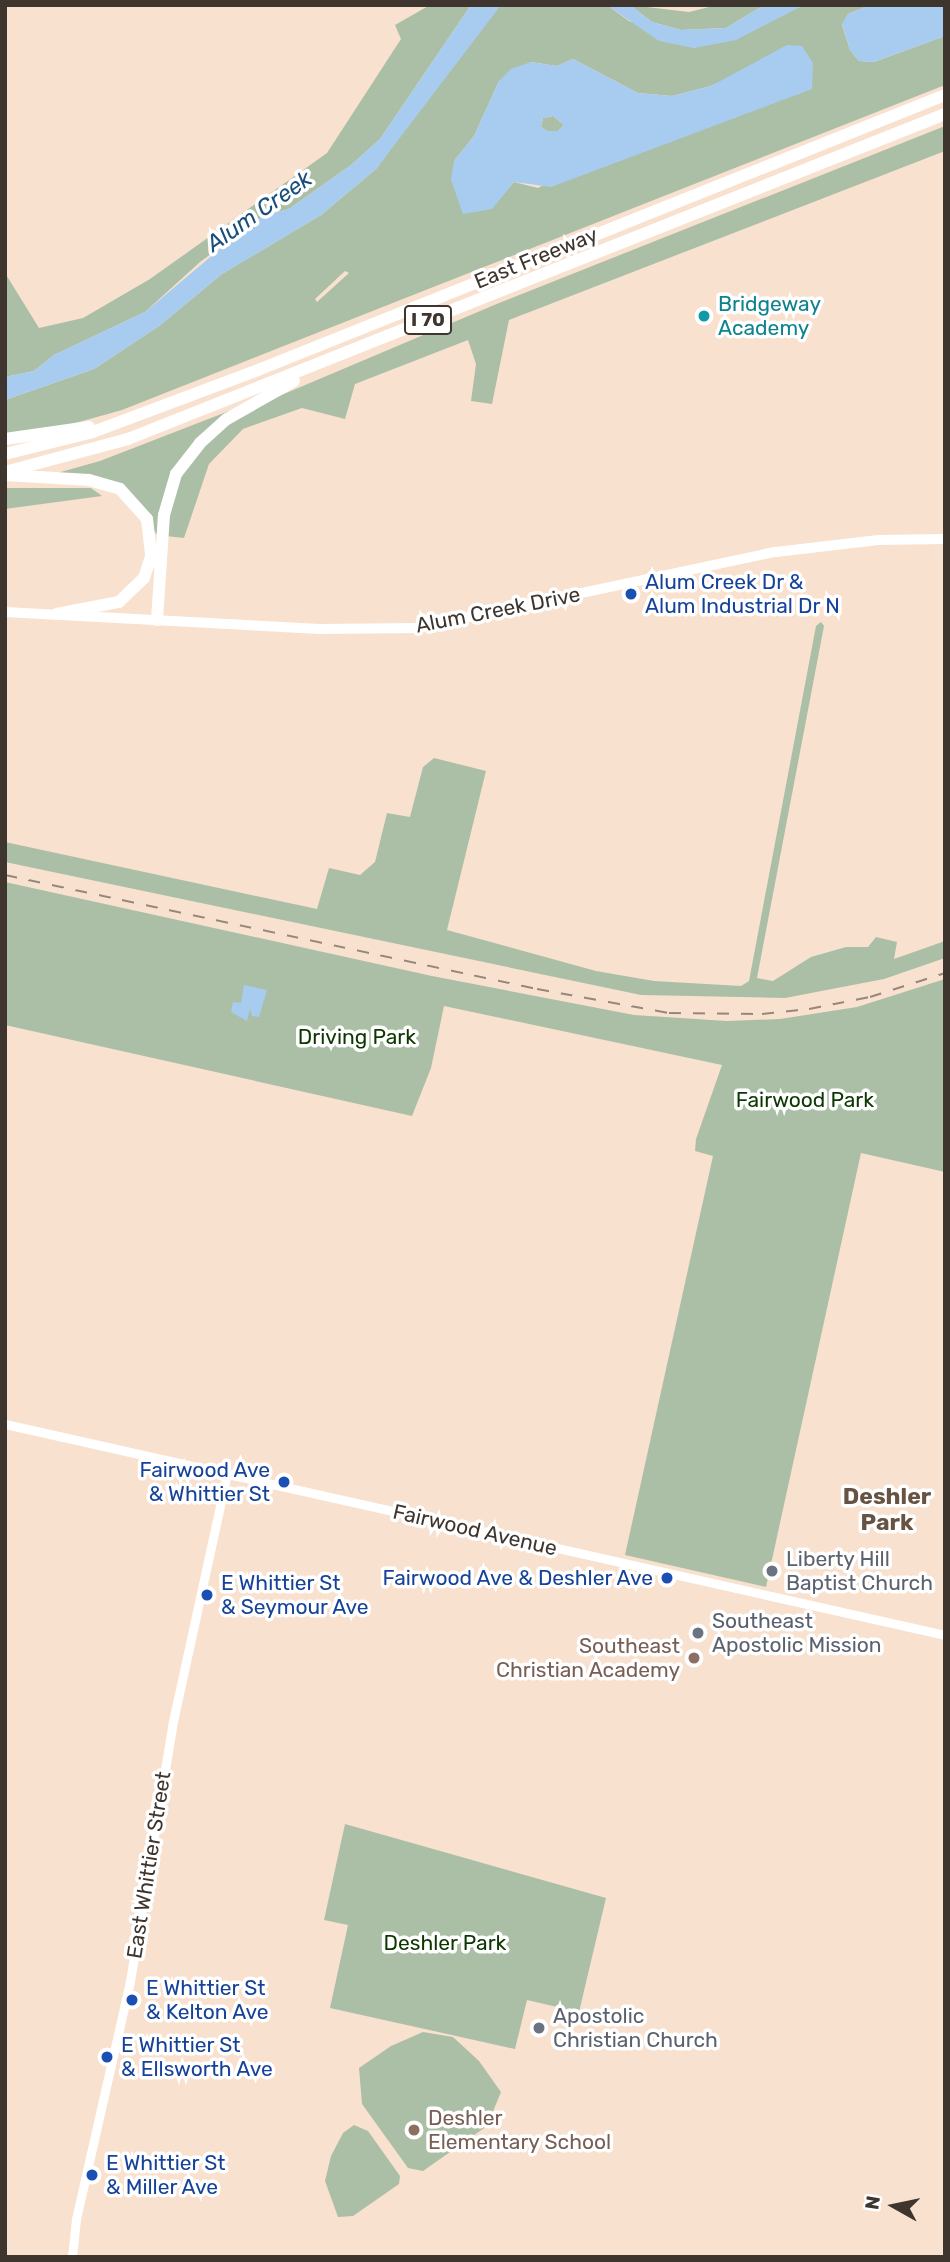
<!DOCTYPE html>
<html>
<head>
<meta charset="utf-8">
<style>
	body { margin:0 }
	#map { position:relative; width:950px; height:2262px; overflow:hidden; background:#f8e1cf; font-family:Rubik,sans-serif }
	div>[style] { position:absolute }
	.green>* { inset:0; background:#abbfa7 }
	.water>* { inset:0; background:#a8ccf0 }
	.secondary>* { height:9px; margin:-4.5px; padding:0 4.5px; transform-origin:4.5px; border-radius:4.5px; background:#fff }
	.primary>* { height:10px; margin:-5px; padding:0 5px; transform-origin:5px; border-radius:5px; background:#fff }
	.highway>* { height:12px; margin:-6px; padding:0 6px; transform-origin:6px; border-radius:6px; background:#fff }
	.rail>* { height:2px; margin-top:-1px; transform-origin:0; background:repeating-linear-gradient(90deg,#97877b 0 12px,transparent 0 24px) }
	.dots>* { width:19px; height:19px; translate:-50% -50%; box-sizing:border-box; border:4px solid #fff; border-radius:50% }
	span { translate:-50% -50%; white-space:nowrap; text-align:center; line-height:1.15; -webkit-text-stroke:7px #fff; paint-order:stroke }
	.shield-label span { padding:2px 5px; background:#fff; border:2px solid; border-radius:5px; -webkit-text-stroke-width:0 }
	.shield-label { font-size:19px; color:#3e352e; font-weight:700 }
	.street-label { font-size:21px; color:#3e352e }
	.culture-label { font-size:21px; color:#0d838f }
	.left { translate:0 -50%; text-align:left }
	.transit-label { font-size:21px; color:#164399 }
	.right { translate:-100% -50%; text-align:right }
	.park-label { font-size:21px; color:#0c3701 }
	.worship-label { font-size:21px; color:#5b616d }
	.education-label { font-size:21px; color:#785e54 }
	.water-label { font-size:23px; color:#194d7b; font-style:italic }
	.neighbourhood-label { font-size:23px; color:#665344; font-weight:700 }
	.frame { position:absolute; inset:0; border:7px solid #3e352e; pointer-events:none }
	.north { position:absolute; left:859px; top:2171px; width:70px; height:70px; -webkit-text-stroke:5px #fff; paint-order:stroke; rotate:279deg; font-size:19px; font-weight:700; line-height:28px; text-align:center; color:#3e352e }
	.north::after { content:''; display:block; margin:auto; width:24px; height:32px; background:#3e352e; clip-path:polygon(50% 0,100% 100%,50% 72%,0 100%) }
</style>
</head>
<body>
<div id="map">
	<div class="green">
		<div style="clip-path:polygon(430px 5px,471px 5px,380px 139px,351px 165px,289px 209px,263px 216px,200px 262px,145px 312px,54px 355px,34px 371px,5px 377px,5px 273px,39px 328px,83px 318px,150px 279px,327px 153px,401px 39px,395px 25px)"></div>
		<div style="clip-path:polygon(evenodd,607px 5px,629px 21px,694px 48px,804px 5px,870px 5px,848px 14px,842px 25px,850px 50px,859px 61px,874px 62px,945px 36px,945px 85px,122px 410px,61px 427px,5px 435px,5px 400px,94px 369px,159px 326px,222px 274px,321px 215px,376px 169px,496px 7px,607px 5px,573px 59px,638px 93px,672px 96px,711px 86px,749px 68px,538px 188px,514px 182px,491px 209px,454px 161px,474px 136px,499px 81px,531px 62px,557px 66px,573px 59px,607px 5px,345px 271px,349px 273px,317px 302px,315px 299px,345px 271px)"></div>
		<div style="clip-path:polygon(630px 5px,689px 12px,717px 5px,764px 5px,726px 28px,681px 30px,652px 22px)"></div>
		<div style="clip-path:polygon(553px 116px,564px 125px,558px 131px,547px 131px,541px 127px,543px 118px)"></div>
		<div style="clip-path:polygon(945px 126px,945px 151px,509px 320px,492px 404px,471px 401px,476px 364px,468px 340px,355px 384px,345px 419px,302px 408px,243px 429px,209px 464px,184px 538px,166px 536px,171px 495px,192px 458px,226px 426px,265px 402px,499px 303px)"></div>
		<div style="clip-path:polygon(229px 411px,171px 475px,157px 535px,130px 492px,50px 475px,100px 461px)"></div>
		<div style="clip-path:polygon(5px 488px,91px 488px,102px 496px,5px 509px)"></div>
		<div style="clip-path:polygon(821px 622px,824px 626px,757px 978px,773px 981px,811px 957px,846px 947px,868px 947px,876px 937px,897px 942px,894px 959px,945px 941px,945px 958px,884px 979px,785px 998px,641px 995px,5px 862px,5px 842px,317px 909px,329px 868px,360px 875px,375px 862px,387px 813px,410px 817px,423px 767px,434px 758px,486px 771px,447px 930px,596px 971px,654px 981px,741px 986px,749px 981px,816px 626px)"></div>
		<div style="clip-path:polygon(5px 882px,432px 976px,634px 1015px,727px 1021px,780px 1019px,857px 1007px,945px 979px,945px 1172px,861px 1153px,766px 1587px,625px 1555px,713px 1156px,695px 1151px,696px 1139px,722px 1065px,444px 1006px,431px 1068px,412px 1116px,5px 1025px)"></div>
		<div style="clip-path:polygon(345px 1824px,606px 1898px,579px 2012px,527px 2000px,515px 2049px,330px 2008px,348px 1925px,324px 1920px)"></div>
		<div style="clip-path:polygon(423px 2032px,453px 2037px,479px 2061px,501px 2092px,487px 2126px,423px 2171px,408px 2168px,362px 2104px,359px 2068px,391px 2046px)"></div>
		<div style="clip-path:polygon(354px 2125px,368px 2131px,400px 2176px,399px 2184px,353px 2216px,338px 2217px,325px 2181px,331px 2156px,343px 2133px)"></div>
	</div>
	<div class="water">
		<div style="clip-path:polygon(471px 5px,501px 5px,376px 169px,321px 215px,222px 274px,159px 326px,94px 369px,5px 400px,5px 377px,34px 371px,54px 355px,145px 312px,240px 232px,263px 216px,289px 209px,351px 165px,380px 139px)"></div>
		<div style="clip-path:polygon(607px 5px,630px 5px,652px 22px,681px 30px,726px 28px,764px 5px,804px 5px,736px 40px,694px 48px,659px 41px)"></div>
		<div style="clip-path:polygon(870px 5px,945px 5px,945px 36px,874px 62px,859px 61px,850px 50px,842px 24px,848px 14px)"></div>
		<div style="clip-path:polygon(evenodd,787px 45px,802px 46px,813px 63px,812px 89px,551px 187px,514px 182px,492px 209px,463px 214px,451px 180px,454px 161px,474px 136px,499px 81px,511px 69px,531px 62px,557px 66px,573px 59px,638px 93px,672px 96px,711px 86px,787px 45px,553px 116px,564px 125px,558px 131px,547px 131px,541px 127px,543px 118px,553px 116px)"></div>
		<div style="clip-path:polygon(244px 985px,267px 990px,259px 1017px,252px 1016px,250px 1008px,247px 1021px,231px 1012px,233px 1002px,241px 1003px)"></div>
	</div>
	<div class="secondary">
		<div style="left:5px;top:1424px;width:963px;rotate:12.65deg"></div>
		<div style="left:72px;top:2257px;width:38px;rotate:-84deg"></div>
		<div style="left:76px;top:2219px;width:244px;rotate:-77.2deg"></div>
		<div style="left:130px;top:1981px;width:258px;rotate:-80.6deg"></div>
		<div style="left:172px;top:1726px;width:258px;rotate:-77.7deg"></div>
	</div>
	<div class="primary">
		<div style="left:5px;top:612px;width:315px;rotate:3.1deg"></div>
		<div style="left:320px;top:629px;width:97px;rotate:-0.6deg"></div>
		<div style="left:417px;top:628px;width:367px;rotate:-12deg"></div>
		<div style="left:776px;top:552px;width:103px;rotate:-6.7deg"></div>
		<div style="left:878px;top:540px;width:67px;rotate:-0.9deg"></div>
	</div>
	<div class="highway">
		<div style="left:5px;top:439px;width:85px;rotate:-8.1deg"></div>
		<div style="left:5px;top:454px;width:91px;rotate:-14deg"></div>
		<div style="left:93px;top:432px;width:176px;rotate:-20.6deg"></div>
		<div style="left:258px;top:370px;width:740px;rotate:-21.82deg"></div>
		<div style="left:5px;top:472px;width:127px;rotate:-15deg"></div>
		<div style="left:128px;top:439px;width:879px;rotate:-21.69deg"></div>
		<div style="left:5px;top:475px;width:84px;rotate:3.4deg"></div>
		<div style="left:89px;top:480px;width:32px;rotate:16deg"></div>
		<div style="left:120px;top:489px;width:40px;rotate:48deg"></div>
		<div style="left:147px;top:519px;width:44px;rotate:83.5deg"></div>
		<div style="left:57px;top:614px;width:63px;rotate:-11deg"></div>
		<div style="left:119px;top:602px;width:35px;rotate:-44deg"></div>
		<div style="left:144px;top:578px;width:22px;rotate:-72deg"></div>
		<div style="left:157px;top:620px;width:105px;rotate:-86.2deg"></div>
		<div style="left:164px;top:515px;width:43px;rotate:-73.7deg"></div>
		<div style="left:176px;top:474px;width:39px;rotate:-52deg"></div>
		<div style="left:200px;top:443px;width:36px;rotate:-42deg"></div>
		<div style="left:227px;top:419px;width:77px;rotate:-29.6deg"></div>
	</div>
	<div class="rail">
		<div style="left:5px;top:875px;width:544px;rotate:12.09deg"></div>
		<div style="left:537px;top:989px;width:134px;rotate:10.3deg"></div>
		<div style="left:669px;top:1013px;width:93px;rotate:0.6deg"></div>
		<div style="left:762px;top:1014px;width:47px;rotate:-6.1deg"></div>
		<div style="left:809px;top:1009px;width:62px;rotate:-11.1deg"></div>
		<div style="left:870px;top:997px;width:79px;rotate:-17.7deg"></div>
	</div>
	<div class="dots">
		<div style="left:704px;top:316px;background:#0f9aa8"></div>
		<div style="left:631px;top:594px;background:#1a4fb4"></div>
		<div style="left:284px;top:1482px;background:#1a4fb4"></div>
		<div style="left:772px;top:1571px;background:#6b7280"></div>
		<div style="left:667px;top:1578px;background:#1a4fb4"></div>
		<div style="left:207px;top:1595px;background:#1a4fb4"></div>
		<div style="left:698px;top:1633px;background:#6b7280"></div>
		<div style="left:694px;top:1658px;background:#8d6e63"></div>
		<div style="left:132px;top:2000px;background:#1a4fb4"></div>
		<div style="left:539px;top:2028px;background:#6b7280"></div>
		<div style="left:107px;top:2057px;background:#1a4fb4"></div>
		<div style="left:414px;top:2130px;background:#8d6e63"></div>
		<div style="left:92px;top:2175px;background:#1a4fb4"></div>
	</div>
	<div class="shield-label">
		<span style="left:428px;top:320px">I 70</span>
	</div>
	<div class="street-label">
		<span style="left:536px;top:258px;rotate:-22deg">East Freeway</span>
		<span style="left:498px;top:610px;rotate:-11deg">Alum Creek Drive</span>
		<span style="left:475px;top:1530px;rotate:13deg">Fairwood Avenue</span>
		<span style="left:149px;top:1865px;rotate:-81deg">East Whittier Street</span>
	</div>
	<div class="culture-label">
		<span class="left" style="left:718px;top:316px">Bridgeway<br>Academy</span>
	</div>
	<div class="transit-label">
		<span class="left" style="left:645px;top:594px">Alum Creek Dr &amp;<br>Alum Industrial Dr N</span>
		<span class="right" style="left:270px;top:1482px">Fairwood Ave<br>&amp; Whittier St</span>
		<span class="right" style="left:653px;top:1578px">Fairwood Ave &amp; Deshler Ave</span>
		<span class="left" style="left:221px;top:1595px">E Whittier St<br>&amp; Seymour Ave</span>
		<span class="left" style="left:146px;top:2000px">E Whittier St<br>&amp; Kelton Ave</span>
		<span class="left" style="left:121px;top:2057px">E Whittier St<br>&amp; Ellsworth Ave</span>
		<span class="left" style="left:106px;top:2175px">E Whittier St<br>&amp; Miller Ave</span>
	</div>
	<div class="park-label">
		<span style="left:357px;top:1037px">Driving Park</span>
		<span style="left:805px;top:1100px">Fairwood Park</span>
		<span style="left:445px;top:1943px">Deshler Park</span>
	</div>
	<div class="worship-label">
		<span class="left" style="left:786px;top:1571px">Liberty Hill<br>Baptist Church</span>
		<span class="left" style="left:712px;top:1633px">Southeast<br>Apostolic Mission</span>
		<span class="left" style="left:553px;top:2028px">Apostolic<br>Christian Church</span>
	</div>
	<div class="education-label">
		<span class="right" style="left:680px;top:1658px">Southeast<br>Christian Academy</span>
		<span class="left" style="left:428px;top:2130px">Deshler<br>Elementary School</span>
	</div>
	<div class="water-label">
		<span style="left:259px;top:211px;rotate:-35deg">Alum Creek</span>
	</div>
	<div class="neighbourhood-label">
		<span style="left:887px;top:1509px">Deshler<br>Park</span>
	</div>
	<div class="frame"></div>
	<div class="north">N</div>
</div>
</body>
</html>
